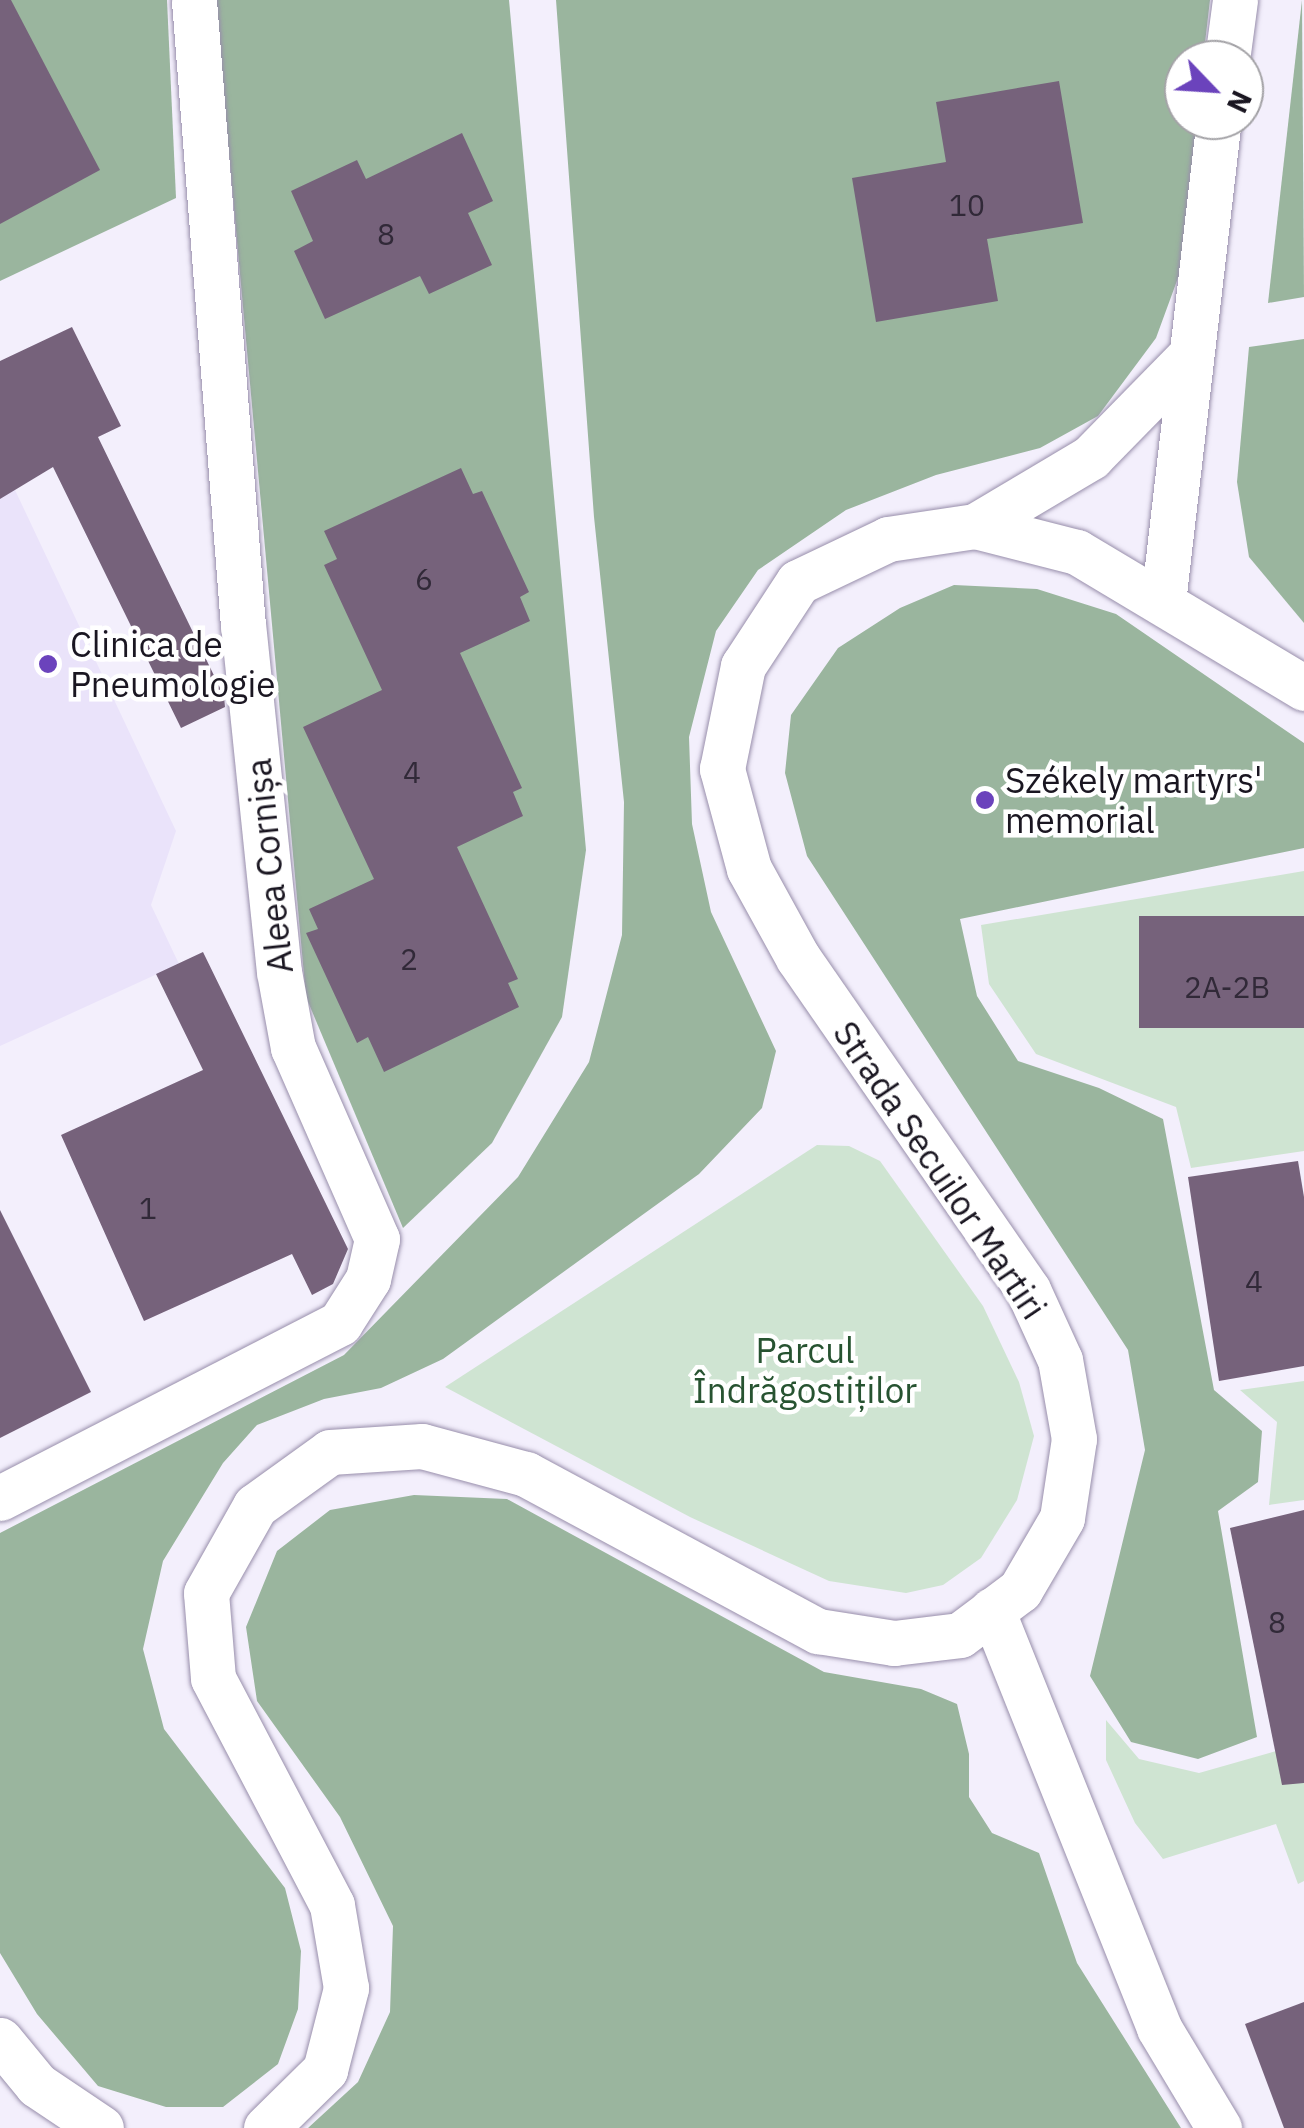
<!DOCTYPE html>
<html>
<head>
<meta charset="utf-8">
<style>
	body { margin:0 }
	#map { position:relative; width:1304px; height:2128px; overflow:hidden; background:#f3effc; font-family:"IBM Plex Sans",sans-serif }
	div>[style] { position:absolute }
	.built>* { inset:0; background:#eae3fa }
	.green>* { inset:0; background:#cfe4d2 }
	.forest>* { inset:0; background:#9ab59e }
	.building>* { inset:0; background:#76627b; transform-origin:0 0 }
	.roads { filter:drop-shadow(0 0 2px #988eab) drop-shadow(0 0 2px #988eab) }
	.minor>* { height:45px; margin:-22.5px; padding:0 22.5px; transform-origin:22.5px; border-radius:22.5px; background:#fff }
	.dots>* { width:28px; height:28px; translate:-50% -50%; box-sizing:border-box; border:5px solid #fff; border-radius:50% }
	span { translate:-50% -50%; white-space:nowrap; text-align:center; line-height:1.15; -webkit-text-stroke:9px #fff; paint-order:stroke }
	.number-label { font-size:30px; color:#312938 }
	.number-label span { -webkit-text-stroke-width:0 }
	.poi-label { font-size:35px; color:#1a1621 }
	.left { translate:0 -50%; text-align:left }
	.street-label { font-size:35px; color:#1a1621 }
	.park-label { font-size:35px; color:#275331 }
	.north { position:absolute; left:1164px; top:40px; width:100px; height:100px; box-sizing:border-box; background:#fff; border:2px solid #a3a2a6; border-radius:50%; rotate:115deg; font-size:28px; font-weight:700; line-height:40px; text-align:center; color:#1a1621 }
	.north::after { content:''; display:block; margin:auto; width:35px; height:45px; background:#6b43bc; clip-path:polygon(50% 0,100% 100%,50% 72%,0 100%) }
</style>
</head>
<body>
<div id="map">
	<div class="built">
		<div style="clip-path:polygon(15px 490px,176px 831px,151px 905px,179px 964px,0 1046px,0 497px)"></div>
	</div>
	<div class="green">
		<div style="clip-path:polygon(1304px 871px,1304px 1151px,1191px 1168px,1176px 1107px,1036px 1054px,989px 984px,981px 925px)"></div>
		<div style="clip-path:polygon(817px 1145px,849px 1146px,880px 1161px,983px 1306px,1019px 1382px,1034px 1436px,1017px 1500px,981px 1558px,943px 1585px,906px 1593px,829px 1581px,690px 1517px,445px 1387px)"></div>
		<div style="clip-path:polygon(1304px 1381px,1304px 1500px,1269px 1505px,1277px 1422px,1240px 1390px)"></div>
		<div style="clip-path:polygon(1106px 1720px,1139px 1759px,1199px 1773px,1304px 1743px,1304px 1881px,1298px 1884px,1276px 1824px,1163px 1859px,1135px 1823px,1106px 1760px)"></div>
	</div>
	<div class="forest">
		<div style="clip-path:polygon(0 0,167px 0,176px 198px,0 281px)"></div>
		<div style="clip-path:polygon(215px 0,509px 0,586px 850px,562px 1017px,492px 1143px,403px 1228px,306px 997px)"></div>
		<div style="clip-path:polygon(556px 0,1210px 0,1203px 60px,1184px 60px,1184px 120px,1197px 120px,1182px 267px,1156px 338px,1098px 416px,1040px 448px,936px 475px,846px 510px,758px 570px,716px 631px,689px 737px,692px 824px,711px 912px,776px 1051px,762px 1108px,699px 1174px,443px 1359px,381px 1388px,324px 1399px,257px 1425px,223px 1463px,163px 1561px,143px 1649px,164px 1729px,285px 1888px,301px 1951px,298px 2009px,278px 2064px,223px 2107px,166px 2107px,98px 2086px,37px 2014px,0 1953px,0 1533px,344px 1355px,518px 1177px,589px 1062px,622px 935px,624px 802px,594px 517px)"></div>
		<div style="clip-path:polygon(1302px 0,1304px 297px,1268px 303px)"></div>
		<div style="clip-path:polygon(1304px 339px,1304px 623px,1249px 557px,1237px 482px,1249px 347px)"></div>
		<div style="clip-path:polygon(954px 585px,1037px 589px,1116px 614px,1304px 743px,1304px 848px,960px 919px,977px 996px,1018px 1061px,1099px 1088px,1163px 1119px,1214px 1390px,1262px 1431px,1258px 1482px,1218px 1511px,1257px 1737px,1198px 1759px,1131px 1742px,1090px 1676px,1145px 1450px,1128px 1350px,807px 856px,785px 773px,791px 715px,838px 648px,900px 608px)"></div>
		<div style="clip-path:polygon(414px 1495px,507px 1499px,824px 1672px,921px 1689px,957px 1704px,969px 1754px,969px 1797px,992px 1833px,1039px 1853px,1077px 1963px,1181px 2128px,308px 2128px,358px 2082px,390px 2012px,393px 1926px,340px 1817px,257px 1701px,246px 1627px,277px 1551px,330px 1510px)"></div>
	</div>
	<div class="building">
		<div style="clip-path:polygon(0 0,11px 0,100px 170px,0 224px)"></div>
		<div style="clip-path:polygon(1059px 81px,1083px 223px,987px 239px,998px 301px,876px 322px,852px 178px,946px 162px,936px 102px)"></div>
		<div style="clip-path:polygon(462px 133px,493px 201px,468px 213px,492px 265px,429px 294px,420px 276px,325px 319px,294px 251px,313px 241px,291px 191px,357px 160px,366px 179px)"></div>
		<div style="clip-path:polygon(72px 327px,121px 426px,98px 437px,224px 696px,225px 707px,181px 728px,53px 467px,0 499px,0 361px)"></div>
		<div style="clip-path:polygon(461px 468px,473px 494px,482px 491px,529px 592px,520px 597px,530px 621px,460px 653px,522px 788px,513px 792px,523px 816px,457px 847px,518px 979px,508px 983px,519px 1007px,384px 1072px,368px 1037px,357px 1043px,306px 933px,318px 929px,309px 909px,374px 879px,303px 727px,382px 690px,324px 565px,337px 559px,324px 531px)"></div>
		<div style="left:1304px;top:916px;width:112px;height:165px;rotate:90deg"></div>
		<div style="clip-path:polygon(203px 952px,348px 1249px,333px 1284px,312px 1295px,292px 1254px,144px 1321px,61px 1135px,203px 1070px,156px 974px)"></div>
		<div style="clip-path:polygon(1298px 1161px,1304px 1197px,1304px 1366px,1219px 1381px,1188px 1177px)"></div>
		<div style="clip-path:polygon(0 1210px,91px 1392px,0 1438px)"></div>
		<div style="clip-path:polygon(1304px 1510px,1304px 1783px,1282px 1785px,1230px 1528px)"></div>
		<div style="clip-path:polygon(1304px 2002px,1304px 2128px,1284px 2128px,1245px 2024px)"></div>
	</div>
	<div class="roads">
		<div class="minor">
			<div style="left:1227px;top:60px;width:61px;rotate:-82.4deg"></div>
			<div style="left:975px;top:526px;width:135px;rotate:-30.7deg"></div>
			<div style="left:1091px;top:457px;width:137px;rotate:-45.6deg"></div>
			<div style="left:1163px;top:602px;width:485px;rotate:-83.4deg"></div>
			<div style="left:0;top:1498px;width:382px;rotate:-27.2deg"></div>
			<div style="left:340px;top:1323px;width:52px;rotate:-57.5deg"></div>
			<div style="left:368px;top:1279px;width:41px;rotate:-77.3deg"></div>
			<div style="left:377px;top:1239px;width:209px;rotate:-113.7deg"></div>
			<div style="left:293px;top:1048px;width:77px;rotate:-100.4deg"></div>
			<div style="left:279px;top:972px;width:348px;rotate:-95.9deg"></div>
			<div style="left:243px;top:626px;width:628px;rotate:-94.48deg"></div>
			<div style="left:992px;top:1610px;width:450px;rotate:68.2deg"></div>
			<div style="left:1159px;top:2028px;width:117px;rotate:59deg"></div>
			<div style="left:0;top:2040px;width:58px;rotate:50.6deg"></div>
			<div style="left:37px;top:2085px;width:77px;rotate:33.9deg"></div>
			<div style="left:266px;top:2128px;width:83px;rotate:-44.5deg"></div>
			<div style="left:325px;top:2070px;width:85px;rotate:-75.6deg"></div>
			<div style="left:346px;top:1988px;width:84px;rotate:-99.6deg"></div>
			<div style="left:332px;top:1905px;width:256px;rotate:-117.7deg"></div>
			<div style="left:213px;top:1678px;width:85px;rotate:-94.7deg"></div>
			<div style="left:206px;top:1593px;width:100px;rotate:-60.6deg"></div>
			<div style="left:255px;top:1506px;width:92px;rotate:-35.8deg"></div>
			<div style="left:330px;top:1452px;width:92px;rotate:-3.7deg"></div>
			<div style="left:422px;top:1446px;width:108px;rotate:15.1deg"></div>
			<div style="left:526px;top:1474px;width:332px;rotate:28.3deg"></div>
			<div style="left:818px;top:1631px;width:77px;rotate:9deg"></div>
			<div style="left:894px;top:1643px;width:66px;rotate:-6.9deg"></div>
			<div style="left:960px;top:1635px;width:75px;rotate:-36.9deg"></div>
			<div style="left:1020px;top:1590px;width:83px;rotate:-59.7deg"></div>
			<div style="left:1062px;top:1518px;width:80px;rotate:-81.4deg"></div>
			<div style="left:1074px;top:1439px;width:80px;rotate:-100deg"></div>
			<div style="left:1060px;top:1360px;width:77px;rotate:-114.6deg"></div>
			<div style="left:1028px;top:1290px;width:404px;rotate:-124.7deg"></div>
			<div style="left:798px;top:958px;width:102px;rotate:-118.8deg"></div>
			<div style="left:749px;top:869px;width:104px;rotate:-105.1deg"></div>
			<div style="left:722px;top:769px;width:105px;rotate:-78.5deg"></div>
			<div style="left:743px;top:666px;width:100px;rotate:-56.8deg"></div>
			<div style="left:798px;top:582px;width:100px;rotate:-25.5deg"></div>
			<div style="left:888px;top:539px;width:88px;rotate:-8.5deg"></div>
			<div style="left:975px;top:526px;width:105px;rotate:14.3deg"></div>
			<div style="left:1077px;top:552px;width:265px;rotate:30.9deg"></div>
		</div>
	</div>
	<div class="dots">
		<div style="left:48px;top:664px;background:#6b43bc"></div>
		<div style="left:985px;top:800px;background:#6b43bc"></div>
	</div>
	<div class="number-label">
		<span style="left:967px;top:205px">10</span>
		<span style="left:386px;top:234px">8</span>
		<span style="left:424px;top:579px">6</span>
		<span style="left:412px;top:772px">4</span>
		<span style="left:409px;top:959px">2</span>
		<span style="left:1227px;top:987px">2A-2B</span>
		<span style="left:148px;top:1208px">1</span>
		<span style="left:1254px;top:1281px">4</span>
		<span style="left:1277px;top:1622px">8</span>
	</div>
	<div class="poi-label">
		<span class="left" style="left:70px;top:664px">Clinica de<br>Pneumologie</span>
		<span class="left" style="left:1005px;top:800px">Székely martyrs'<br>memorial</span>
	</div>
	<div class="street-label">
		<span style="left:269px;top:866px;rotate:-96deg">Aleea Cornișa</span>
		<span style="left:940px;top:1170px;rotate:56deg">Strada Secuilor Martiri</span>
	</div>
	<div class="park-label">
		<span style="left:805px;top:1370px">Parcul<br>Îndrăgostiților</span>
	</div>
	<div class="north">N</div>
</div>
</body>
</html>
